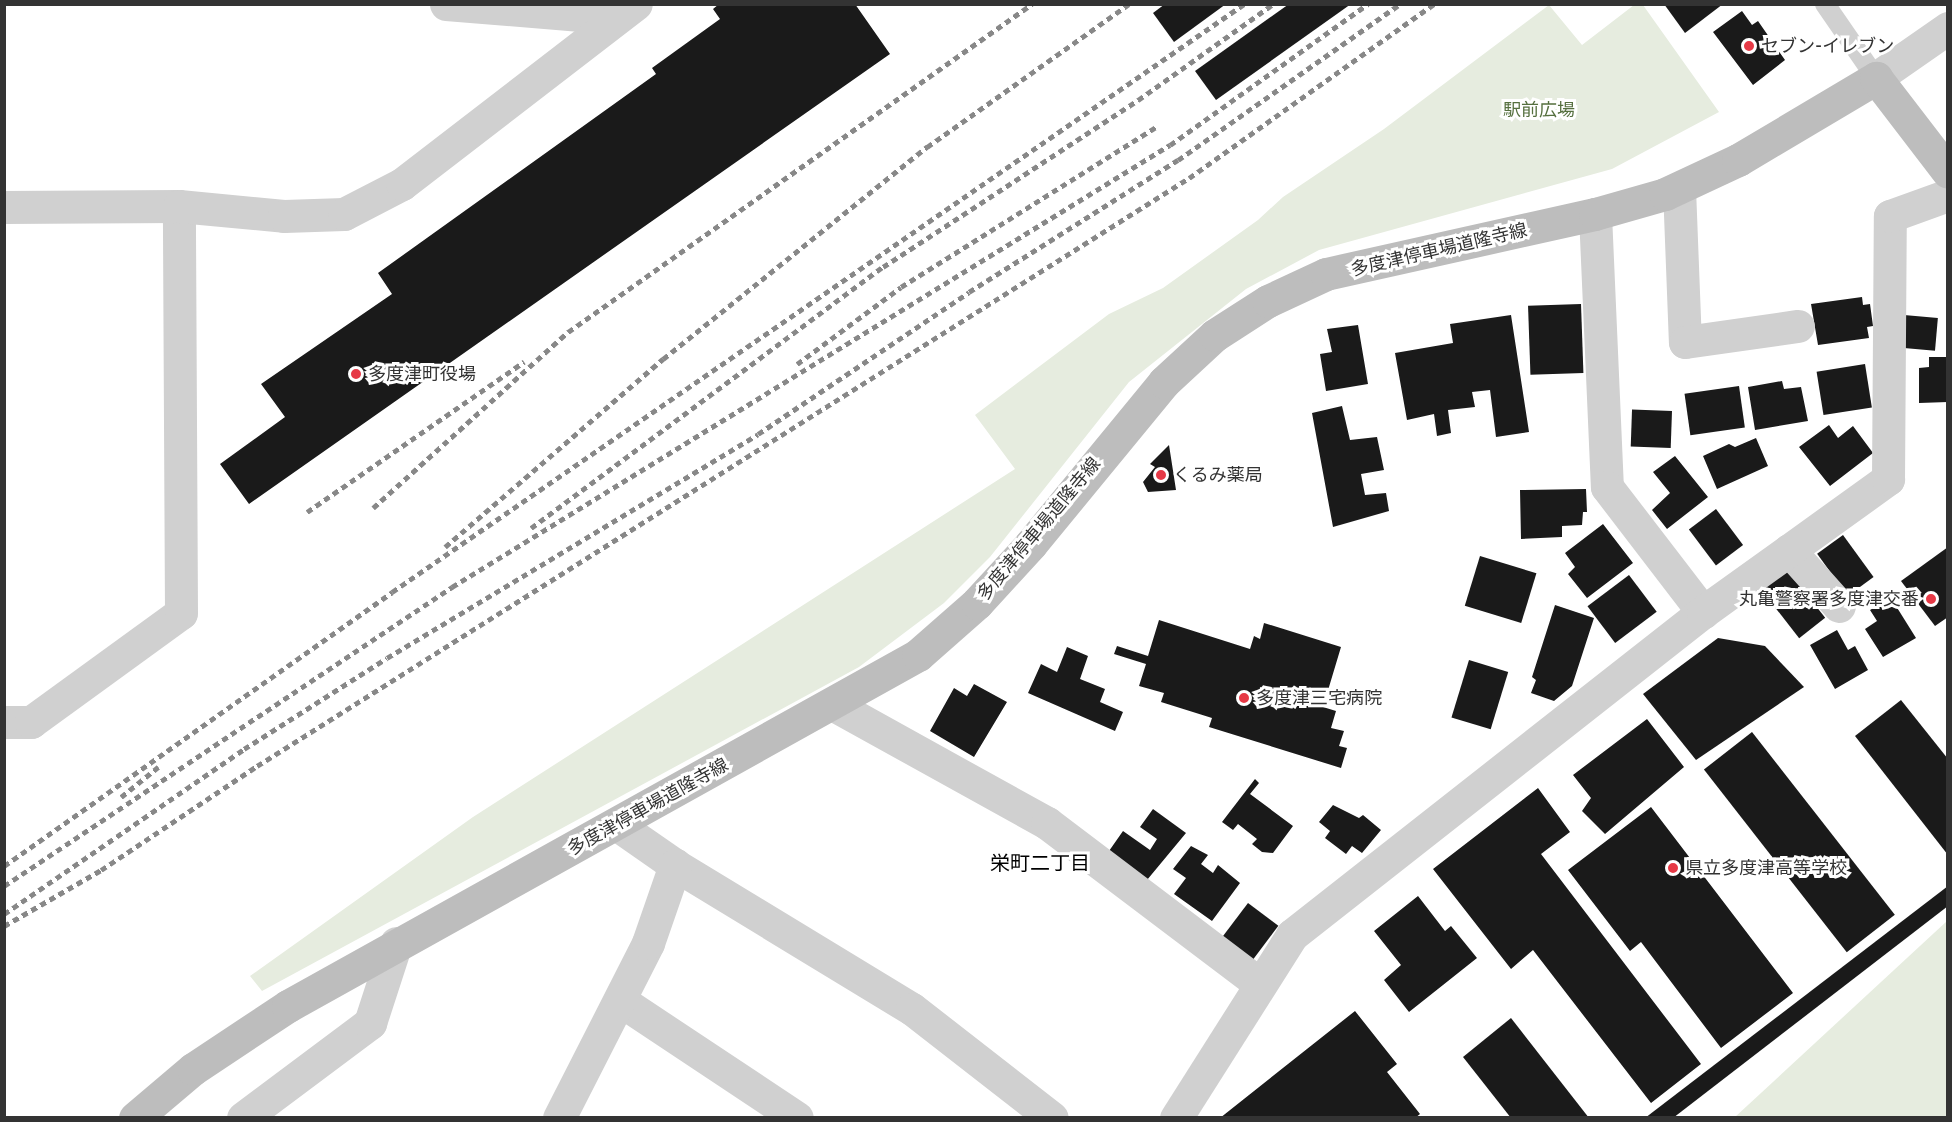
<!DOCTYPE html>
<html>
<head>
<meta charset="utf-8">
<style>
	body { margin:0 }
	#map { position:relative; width:1952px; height:1122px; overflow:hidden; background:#fff; font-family:"IBM Plex Sans","Noto Sans JP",sans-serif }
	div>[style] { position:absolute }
	.green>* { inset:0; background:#e6ecdf }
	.building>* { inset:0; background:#1a1a1a; transform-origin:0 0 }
	.service>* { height:20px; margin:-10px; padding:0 10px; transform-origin:10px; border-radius:10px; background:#d0d0d0 }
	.minor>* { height:33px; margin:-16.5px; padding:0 16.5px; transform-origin:16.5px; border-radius:16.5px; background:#d0d0d0 }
	.tertiary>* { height:33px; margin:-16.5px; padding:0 16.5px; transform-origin:16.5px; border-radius:16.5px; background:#d0d0d0 }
	.secondary>* { height:33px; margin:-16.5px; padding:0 16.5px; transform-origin:16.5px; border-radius:16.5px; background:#bdbdbd }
	.rail>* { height:4.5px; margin-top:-2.25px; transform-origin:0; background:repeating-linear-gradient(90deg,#888 0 6px,transparent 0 10.5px) }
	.dots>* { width:16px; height:16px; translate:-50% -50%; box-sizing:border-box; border:3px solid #fff; border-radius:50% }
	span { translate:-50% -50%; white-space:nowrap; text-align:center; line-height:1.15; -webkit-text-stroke:6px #fff; paint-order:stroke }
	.poi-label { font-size:18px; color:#333 }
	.left { translate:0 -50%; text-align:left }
	.right { translate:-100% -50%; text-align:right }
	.park-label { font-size:18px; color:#56703f }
	.street-label { font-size:18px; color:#333 }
	.neighbourhood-label { font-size:20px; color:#000 }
	.frame { position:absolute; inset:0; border:6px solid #333; pointer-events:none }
</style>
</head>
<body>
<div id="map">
	<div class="green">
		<div style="clip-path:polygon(1549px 5px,1582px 45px,1634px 5px,1643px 5px,1719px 112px,1612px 169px,1319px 250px,1246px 289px,1129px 382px,990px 557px,944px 603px,859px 667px,262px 991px,250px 976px,473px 817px,1015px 469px,975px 415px,1109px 314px,1163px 288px,1258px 220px,1283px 197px,1384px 129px)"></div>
		<div style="clip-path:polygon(1947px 921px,1947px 1117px,1735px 1117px)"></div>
	</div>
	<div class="building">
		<div style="clip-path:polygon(719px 4px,855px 4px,890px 54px,249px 504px,220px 464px,285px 417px,261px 384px,392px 294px,378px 273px,656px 74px,652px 68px,720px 19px,713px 9px)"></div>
		<div style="clip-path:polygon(1165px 4px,1226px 4px,1174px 42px,1153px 13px)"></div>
		<div style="clip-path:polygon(1289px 4px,1351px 4px,1216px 100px,1195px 71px)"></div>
		<div style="clip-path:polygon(1664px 4px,1723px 4px,1685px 33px)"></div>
		<div style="clip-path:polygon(1742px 11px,1752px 25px,1758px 21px,1785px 60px,1753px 85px,1713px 32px)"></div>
		<div style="clip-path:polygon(1862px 297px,1863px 305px,1870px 304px,1873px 326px,1867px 327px,1869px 338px,1818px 345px,1811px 304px)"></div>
		<div style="left:1581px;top:304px;width:69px;height:53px;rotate:88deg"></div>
		<div style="clip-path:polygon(1511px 315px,1529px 432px,1496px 437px,1490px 390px,1472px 392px,1475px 407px,1448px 410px,1451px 433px,1437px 436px,1434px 414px,1407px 420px,1395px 353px,1453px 343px,1450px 324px)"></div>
		<div style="left:1904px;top:315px;width:34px;height:33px;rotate:5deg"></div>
		<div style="clip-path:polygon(1358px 325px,1368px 384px,1326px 391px,1320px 354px,1332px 352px,1327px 329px)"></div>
		<div style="clip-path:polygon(1929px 357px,1948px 357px,1948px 402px,1919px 403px,1919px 368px,1929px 367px)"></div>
		<div style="left:1865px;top:364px;width:44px;height:49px;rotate:81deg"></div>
		<div style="clip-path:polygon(1782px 381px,1784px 389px,1801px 387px,1808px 421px,1755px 430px,1748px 387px)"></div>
		<div style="left:1739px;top:386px;width:42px;height:55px;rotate:82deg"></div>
		<div style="clip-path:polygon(1342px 406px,1350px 440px,1377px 437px,1384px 470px,1361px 474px,1365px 495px,1386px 493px,1389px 511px,1333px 527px,1312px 413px)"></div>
		<div style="left:1672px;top:411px;width:37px;height:40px;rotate:92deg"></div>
		<div style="clip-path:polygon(1829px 425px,1838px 438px,1853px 426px,1873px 453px,1830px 486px,1799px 447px)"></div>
		<div style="clip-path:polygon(1756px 438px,1768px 466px,1717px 489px,1703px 456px,1729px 444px,1735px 447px)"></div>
		<div style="clip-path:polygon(1169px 445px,1176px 490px,1148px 492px,1143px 482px,1155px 467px,1150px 464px)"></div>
		<div style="clip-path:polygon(1675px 456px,1708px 497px,1667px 529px,1652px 510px,1670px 493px,1653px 472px)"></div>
		<div style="clip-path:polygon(1586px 489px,1587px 512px,1583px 512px,1582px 525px,1562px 526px,1562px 537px,1521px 539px,1520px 490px)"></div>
		<div style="left:1716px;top:509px;width:45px;height:34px;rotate:53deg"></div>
		<div style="clip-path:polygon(1603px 524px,1633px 563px,1587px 598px,1568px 574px,1575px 567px,1565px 553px)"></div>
		<div style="left:1843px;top:535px;width:52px;height:32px;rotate:54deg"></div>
		<div style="clip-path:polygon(1948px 547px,1948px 617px,1935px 626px,1901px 581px)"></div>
		<div style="left:1480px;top:556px;width:59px;height:52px;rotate:17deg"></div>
		<div style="left:1787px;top:569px;width:62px;height:33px;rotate:52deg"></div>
		<div style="left:1629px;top:575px;width:46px;height:52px;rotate:53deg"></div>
		<div style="clip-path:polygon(1891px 598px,1916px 638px,1883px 657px,1865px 629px,1877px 621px,1870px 610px)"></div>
		<div style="clip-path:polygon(1555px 605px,1594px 618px,1572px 686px,1554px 701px,1531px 693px,1536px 680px,1532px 677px)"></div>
		<div style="clip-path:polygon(1159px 620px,1250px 649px,1254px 636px,1260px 639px,1264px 623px,1341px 647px,1323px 707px,1336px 711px,1331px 728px,1344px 731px,1339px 746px,1347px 748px,1341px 768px,1209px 727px,1212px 718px,1161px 702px,1164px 693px,1139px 686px,1146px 664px,1114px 654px,1117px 646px,1148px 656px)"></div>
		<div style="clip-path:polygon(1837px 630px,1848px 650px,1855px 646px,1868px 670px,1835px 689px,1810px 645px)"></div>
		<div style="clip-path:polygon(1718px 638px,1765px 646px,1804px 687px,1696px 760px,1643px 694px)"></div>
		<div style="clip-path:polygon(1067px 647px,1088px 656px,1080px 679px,1105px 689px,1100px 702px,1123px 712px,1115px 731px,1028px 693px,1041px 664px,1057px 672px)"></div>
		<div style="left:1469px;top:660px;width:41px;height:60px;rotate:17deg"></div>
		<div style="clip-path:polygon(974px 684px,1007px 702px,974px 757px,930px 731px,954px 688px,967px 696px)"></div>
		<div style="clip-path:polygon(1901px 700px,1948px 759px,1948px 855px,1855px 736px)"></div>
		<div style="clip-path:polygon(1647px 719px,1684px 767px,1605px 834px,1582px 811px,1591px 798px,1573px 775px)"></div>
		<div style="left:1752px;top:732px;width:232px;height:61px;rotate:52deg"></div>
		<div style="clip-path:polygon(1255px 779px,1259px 783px,1250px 794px,1293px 826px,1273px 853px,1262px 852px,1252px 844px,1257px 839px,1238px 824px,1233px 830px,1222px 822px)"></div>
		<div style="clip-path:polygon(1538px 788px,1570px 832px,1541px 854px,1701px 1064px,1651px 1103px,1533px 950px,1511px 969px,1433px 869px)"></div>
		<div style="clip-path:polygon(1333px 805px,1359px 818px,1363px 815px,1381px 830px,1362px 853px,1352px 846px,1346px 854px,1325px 838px,1330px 831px,1319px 822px)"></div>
		<div style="clip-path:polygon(1651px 807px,1793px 993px,1721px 1048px,1641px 942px,1630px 951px,1568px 870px)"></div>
		<div style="clip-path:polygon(1153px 809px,1186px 833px,1147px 880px,1109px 851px,1123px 831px,1150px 850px,1157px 839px,1140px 827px)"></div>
		<div style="clip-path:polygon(1191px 846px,1208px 855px,1201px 864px,1213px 873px,1218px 865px,1240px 883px,1212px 921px,1174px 894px,1186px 878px,1173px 869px)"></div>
		<div style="clip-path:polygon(1948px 886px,1948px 906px,1673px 1118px,1645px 1118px)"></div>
		<div style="clip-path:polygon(1418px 896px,1445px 931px,1451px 926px,1477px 958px,1409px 1012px,1384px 980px,1401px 965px,1374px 931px)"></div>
		<div style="left:1248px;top:903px;width:38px;height:43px;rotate:37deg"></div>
		<div style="clip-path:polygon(1355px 1011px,1397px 1064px,1387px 1072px,1420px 1114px,1415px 1118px,1220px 1118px)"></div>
		<div style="clip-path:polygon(1511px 1018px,1589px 1118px,1511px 1118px,1463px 1057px)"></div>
	</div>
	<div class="service">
		<div style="left:1825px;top:4px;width:90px;rotate:55.4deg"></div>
	</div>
	<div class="minor">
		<div style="left:446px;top:4px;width:171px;rotate:4.7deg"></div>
		<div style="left:1679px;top:188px;width:154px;rotate:87.8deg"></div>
		<div style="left:1685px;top:342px;width:114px;rotate:-8.1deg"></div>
		<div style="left:1595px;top:214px;width:273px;rotate:87.5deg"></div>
		<div style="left:1607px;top:487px;width:158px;rotate:52.5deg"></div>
		<div style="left:1789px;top:550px;width:75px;rotate:48.2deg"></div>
		<div style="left:834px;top:705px;width:244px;rotate:29deg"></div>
		<div style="left:1047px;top:823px;width:267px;rotate:37.1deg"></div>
		<div style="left:4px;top:722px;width:27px"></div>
		<div style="left:31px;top:722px;width:185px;rotate:-36deg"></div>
		<div style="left:181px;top:613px;width:407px;rotate:-90.3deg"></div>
		<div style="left:616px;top:824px;width:72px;rotate:34.8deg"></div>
		<div style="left:675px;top:865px;width:277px;rotate:31.3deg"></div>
		<div style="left:912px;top:1009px;width:177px;rotate:37.9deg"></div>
		<div style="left:621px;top:1001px;width:211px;rotate:33.6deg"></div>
		<div style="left:243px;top:1118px;width:159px;rotate:-36.8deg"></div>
		<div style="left:370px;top:1023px;width:84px;rotate:-72deg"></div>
		<div style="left:559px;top:1118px;width:196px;rotate:-63deg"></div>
		<div style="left:648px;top:943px;width:83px;rotate:-70.9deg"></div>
		<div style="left:1176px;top:1118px;width:217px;rotate:-57.6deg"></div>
		<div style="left:1292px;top:935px;width:523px;rotate:-38.16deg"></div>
		<div style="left:1703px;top:612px;width:228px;rotate:-35.7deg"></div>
		<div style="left:1888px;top:479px;width:263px;rotate:-89.6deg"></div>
		<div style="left:1890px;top:216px;width:62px;rotate:-19.9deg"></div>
	</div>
	<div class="tertiary">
		<div style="left:1876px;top:78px;width:88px;rotate:-34.8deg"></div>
		<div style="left:4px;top:207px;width:175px;rotate:-0.3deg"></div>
		<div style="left:179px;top:206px;width:105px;rotate:5.4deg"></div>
		<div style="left:284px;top:216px;width:60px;rotate:-1.9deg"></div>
		<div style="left:344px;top:214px;width:65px;rotate:-27.3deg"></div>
		<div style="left:402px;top:184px;width:295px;rotate:-37.6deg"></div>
	</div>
	<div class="secondary">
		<div style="left:135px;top:1118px;width:76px;rotate:-40.2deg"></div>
		<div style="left:193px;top:1069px;width:114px;rotate:-33.6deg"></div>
		<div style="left:288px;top:1006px;width:721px;rotate:-29.12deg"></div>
		<div style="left:918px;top:655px;width:79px;rotate:-41.4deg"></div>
		<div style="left:977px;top:603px;width:80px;rotate:-47.5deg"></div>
		<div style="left:1031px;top:544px;width:210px;rotate:-50.6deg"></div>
		<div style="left:1164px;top:382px;width:69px;rotate:-42.7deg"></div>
		<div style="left:1215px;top:335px;width:63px;rotate:-32.7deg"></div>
		<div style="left:1268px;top:301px;width:64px;rotate:-25deg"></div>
		<div style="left:1326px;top:274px;width:276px;rotate:-12.6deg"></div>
		<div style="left:1595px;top:214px;width:73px;rotate:-15.9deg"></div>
		<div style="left:1665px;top:194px;width:81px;rotate:-25deg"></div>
		<div style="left:1738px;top:160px;width:161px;rotate:-30.7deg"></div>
		<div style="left:1876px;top:78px;width:118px;rotate:52.5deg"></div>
	</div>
	<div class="rail">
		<div style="left:797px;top:364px;width:129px;rotate:-36.5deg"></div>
		<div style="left:901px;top:287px;width:303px;rotate:-32.1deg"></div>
		<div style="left:373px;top:508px;width:263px;rotate:-42.1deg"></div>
		<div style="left:568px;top:332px;width:568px;rotate:-35.26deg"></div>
		<div style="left:307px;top:512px;width:264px;rotate:-34.7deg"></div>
		<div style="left:531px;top:528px;width:438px;rotate:-36.6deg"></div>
		<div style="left:883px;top:267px;width:305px;rotate:-33.2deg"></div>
		<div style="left:1138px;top:100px;width:166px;rotate:-35.4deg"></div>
		<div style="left:445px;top:547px;width:288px;rotate:-40.8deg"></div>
		<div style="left:663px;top:359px;width:339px;rotate:-38.8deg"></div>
		<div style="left:927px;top:147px;width:247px;rotate:-35.3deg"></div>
		<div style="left:121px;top:797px;width:48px;rotate:-39deg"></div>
		<div style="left:4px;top:866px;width:475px;rotate:-35.2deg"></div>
		<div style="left:392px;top:592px;width:1035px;rotate:-34.61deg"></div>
		<div style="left:4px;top:886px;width:539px;rotate:-33.72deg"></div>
		<div style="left:452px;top:587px;width:843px;rotate:-31.62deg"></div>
		<div style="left:1170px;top:145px;width:243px;rotate:-35.5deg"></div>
		<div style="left:4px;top:914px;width:291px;rotate:-34.5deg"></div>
		<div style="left:244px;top:749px;width:169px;rotate:-32.5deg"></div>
		<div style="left:387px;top:658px;width:433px;rotate:-31.1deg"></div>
		<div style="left:758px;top:434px;width:254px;rotate:-33.9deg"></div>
		<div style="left:969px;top:292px;width:247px;rotate:-32.3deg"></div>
		<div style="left:1178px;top:160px;width:271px;rotate:-35.1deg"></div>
		<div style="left:4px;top:926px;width:112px;rotate:-30deg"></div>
		<div style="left:101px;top:870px;width:187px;rotate:-33.7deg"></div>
		<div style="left:257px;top:766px;width:1102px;rotate:-32.25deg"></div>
		<div style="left:1189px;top:178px;width:301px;rotate:-35.4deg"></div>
	</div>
	<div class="dots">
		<div style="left:1749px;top:46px;background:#e63946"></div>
		<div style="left:356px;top:374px;background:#e63946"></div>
		<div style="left:1161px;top:475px;background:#e63946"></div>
		<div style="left:1931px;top:599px;background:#e63946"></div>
		<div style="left:1244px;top:698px;background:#e63946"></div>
		<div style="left:1673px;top:868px;background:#e63946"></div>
	</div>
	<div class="poi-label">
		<span class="left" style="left:1761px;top:46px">セブン-イレブン</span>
		<span class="left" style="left:368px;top:374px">多度津町役場</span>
		<span class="left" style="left:1173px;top:475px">くるみ薬局</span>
		<span class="right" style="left:1919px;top:599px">丸亀警察署多度津交番</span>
		<span class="left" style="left:1256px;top:698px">多度津三宅病院</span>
		<span class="left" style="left:1685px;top:868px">県立多度津高等学校</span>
	</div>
	<div class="park-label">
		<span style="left:1539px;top:110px">駅前広場</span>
	</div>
	<div class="street-label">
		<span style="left:1439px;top:250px;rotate:-13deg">多度津停車場道隆寺線</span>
		<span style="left:1039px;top:529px;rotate:-50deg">多度津停車場道隆寺線</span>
		<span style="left:648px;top:807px;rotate:-29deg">多度津停車場道隆寺線</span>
	</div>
	<div class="neighbourhood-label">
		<span style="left:1040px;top:862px">栄町二丁目</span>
	</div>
	<div class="frame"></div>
</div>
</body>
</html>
